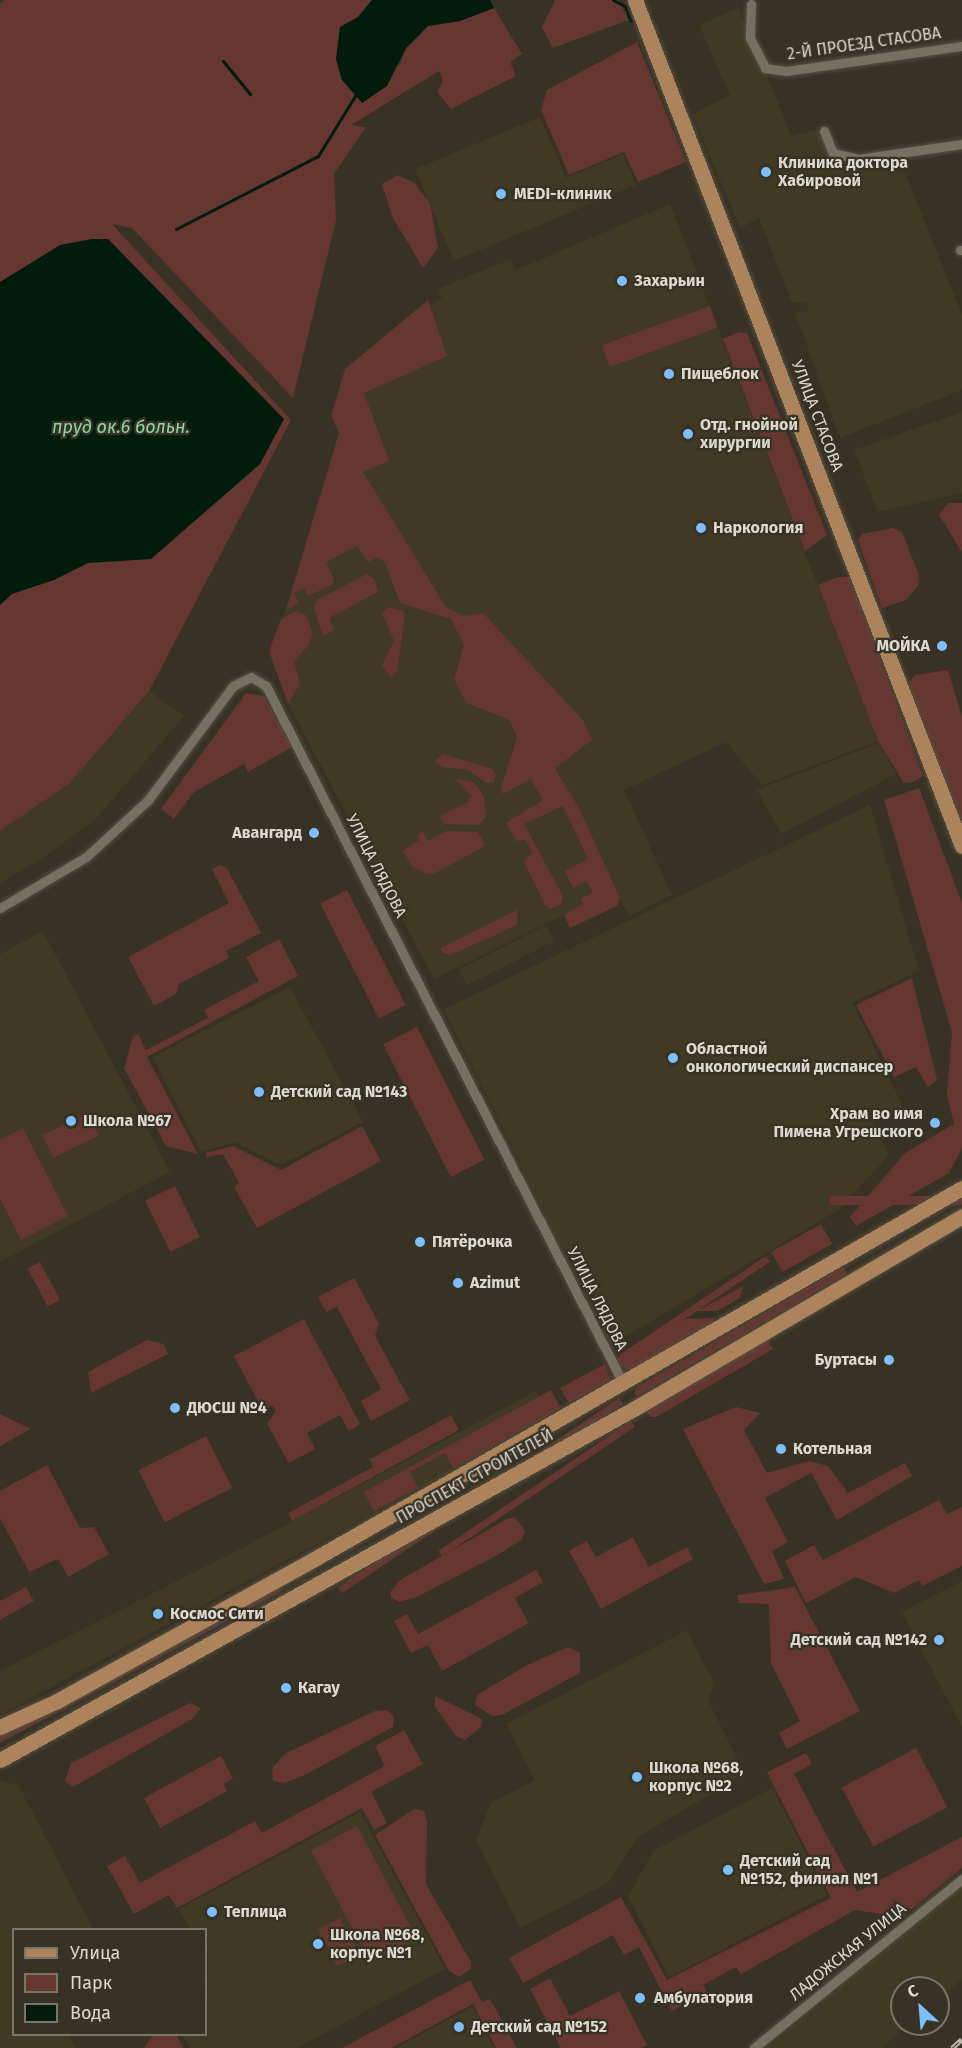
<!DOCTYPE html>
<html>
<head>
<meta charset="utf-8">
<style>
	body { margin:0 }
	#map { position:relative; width:962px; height:2048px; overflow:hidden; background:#373224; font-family:"Fira Sans",sans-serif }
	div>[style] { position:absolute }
	.built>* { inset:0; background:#403924; transform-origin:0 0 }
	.green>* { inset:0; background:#653730; transform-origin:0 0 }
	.water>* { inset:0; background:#011c0c }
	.stream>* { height:3px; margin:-1.5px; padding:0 1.5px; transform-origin:1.5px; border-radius:1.5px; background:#011c0c }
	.roads { filter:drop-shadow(0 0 2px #544f43) drop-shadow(0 0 2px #544f43) }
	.minor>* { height:9px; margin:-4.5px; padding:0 4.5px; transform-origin:4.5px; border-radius:4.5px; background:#767060 }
	.primary>* { height:15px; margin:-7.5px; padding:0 7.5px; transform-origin:7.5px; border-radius:7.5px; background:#ad835b }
	.rail>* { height:5px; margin-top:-2.5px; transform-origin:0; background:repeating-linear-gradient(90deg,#373224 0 9px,#bebbb1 0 18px); box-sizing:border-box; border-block:2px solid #bebbb1 }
	.dots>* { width:16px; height:16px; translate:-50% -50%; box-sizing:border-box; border:3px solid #373224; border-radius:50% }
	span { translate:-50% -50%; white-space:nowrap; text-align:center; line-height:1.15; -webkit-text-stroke:4.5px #373224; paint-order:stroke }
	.street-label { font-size:16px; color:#dcd9d0 }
	.poi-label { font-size:16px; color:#dcd9d0; font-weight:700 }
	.left { translate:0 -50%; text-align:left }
	.right { translate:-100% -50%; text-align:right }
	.water-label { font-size:18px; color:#88d9a4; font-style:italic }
	.legend { position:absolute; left:12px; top:1928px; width:195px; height:108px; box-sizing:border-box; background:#373224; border:2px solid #797569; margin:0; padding:8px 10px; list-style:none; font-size:18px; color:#dcd9d0 }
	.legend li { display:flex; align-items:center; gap:12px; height:30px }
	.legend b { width:30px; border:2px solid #797569 }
	.north { position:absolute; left:890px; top:1976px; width:60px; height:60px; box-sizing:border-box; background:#373224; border:2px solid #797569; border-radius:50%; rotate:334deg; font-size:16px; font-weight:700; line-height:24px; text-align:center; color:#dcd9d0 }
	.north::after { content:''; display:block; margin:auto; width:21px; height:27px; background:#7ebef9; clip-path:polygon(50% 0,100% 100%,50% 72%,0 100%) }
</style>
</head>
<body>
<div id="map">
	<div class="built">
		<div style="clip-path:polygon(738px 8px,792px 136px,819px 129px,829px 155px,906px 174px,962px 314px,962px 390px,840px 438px,795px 313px,809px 311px,806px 302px,792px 303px,759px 217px,740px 229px,693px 114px,730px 95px,699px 25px)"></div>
		<div style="clip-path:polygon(540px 117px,566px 178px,623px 154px,636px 185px,454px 261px,415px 169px)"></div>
		<div style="clip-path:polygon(670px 204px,878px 741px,762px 785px,726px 742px,624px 790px,672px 895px,629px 916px,620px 899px,617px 906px,570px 928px,563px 915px,434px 979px,288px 704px,269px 651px,286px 610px,339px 433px,350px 374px,425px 308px,442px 298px,438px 289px,511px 259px,516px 270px)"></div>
		<div style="clip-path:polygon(962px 412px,962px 493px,878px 512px,854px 450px)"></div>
		<div style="clip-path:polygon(149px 691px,184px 716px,95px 820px,41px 859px,0 883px,0 831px,69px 784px)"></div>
		<div style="clip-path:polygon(879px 743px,896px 774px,781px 834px,757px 790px)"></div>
		<div style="clip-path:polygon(870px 805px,919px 971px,852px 1003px,903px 1106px,873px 1123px,889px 1155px,840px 1209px,611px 1345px,444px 1009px)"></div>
		<div style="left:546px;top:925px;width:18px;height:98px;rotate:63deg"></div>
		<div style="clip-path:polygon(43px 931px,170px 1172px,0 1262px,0 954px)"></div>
		<div style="clip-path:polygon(290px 987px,363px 1122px,281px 1165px,235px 1142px,201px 1152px,153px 1057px)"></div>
		<div style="clip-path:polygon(536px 1391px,551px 1417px,0 1715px,0 1671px,248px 1545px)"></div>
		<div style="clip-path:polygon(962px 1581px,962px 1727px,902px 1612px)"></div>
		<div style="clip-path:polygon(687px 1630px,714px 1683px,708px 1700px,745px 1774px,638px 1837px,608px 1883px,520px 1928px,476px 1840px,491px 1803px,535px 1780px,506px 1724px)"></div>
		<div style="clip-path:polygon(0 1780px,19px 1786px,93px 1929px,14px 1930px,14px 2034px,69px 2035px,76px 2048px,0 2048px)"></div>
		<div style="clip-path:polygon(772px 1788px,827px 1895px,669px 1977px,628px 1897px,653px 1851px)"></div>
		<div style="clip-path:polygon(360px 1812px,445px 1969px,297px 2048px,190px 2048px,183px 2035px,206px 2034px,208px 1963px,206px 1930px,190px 1929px,179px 1909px)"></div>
		<div style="clip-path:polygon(962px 1888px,962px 1979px,938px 1999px,938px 1988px,902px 1988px,902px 2024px,908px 2024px,882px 2048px,767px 2048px)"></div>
		<div style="clip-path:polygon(473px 2006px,494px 2048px,396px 2048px)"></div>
	</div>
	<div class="green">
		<div style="clip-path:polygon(5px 0,372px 0,358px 17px,340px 27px,336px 59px,342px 80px,353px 89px,400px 65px,406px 48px,428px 26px,460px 21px,494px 8px,522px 54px,510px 62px,516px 76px,451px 109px,437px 92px,443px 81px,439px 71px,351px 125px,366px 127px,334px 174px,336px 220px,293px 398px,132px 228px,112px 224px,291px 420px,149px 691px,69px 784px,0 831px,0 4px)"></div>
		<div style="clip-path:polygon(555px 0,619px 0,628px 20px,553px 48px,542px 27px)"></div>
		<div style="clip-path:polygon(637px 42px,686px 162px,638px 182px,624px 152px,569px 175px,541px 110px,547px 90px)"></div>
		<div style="clip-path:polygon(398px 175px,414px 183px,430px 203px,438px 248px,423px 268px,393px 218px,382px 184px)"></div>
		<div style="clip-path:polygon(428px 300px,447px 356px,364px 393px,389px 461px,363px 472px,446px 607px,463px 616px,483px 613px,583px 720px,592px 740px,555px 768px,579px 808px,620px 898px,617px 906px,570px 928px,564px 915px,583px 904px,581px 898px,593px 893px,587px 881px,573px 888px,565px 871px,588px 859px,563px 806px,524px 824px,563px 896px,561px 904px,551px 909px,545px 905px,524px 862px,532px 853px,526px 840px,516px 841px,506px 823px,543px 800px,531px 779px,503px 794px,501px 788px,517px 738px,510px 720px,466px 703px,454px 679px,464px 645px,451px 619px,400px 603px,385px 563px,379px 557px,368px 562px,357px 546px,326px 562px,334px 579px,332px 585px,308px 596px,304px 588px,294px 593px,299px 603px,286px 610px,339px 433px,331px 416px,345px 369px)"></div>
		<div style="left:710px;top:306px;width:23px;height:115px;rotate:70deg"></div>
		<div style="clip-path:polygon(739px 332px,747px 333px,827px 535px,805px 551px,723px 339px)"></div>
		<div style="clip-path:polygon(948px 503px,962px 503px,962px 552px,939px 515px)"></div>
		<div style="clip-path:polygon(893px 528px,902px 532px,919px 575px,918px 586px,906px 600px,882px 608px,858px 540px,862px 534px)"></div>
		<div style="clip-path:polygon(367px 574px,375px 579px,378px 592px,329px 618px,335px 630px,323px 636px,314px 608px,317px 600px)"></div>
		<div style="clip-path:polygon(838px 577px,850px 577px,923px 776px,914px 782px,904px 783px,878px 741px,818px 585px)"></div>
		<div style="clip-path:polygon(388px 607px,403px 611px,405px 616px,397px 671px,391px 677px,382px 665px,394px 641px,382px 613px)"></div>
		<div style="clip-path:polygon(296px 611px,306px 615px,313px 633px,309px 645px,294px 661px,300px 684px,288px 704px,269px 651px,281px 619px)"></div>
		<div style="clip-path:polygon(948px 670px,962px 717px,962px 831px,908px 684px,915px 675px)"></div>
		<div style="clip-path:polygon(246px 693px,264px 696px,292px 747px,248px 772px,244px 764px,194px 792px,174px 819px,161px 809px)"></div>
		<div style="clip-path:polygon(443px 754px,493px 769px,496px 775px,494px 782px,486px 783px,469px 770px,442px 767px,435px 761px)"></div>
		<div style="clip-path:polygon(454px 778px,473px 782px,484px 796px,486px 816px,479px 825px,444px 824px,441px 820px,440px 816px,468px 802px,472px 796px)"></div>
		<div style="clip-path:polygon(919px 788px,962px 903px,962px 1148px,949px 1173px,856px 1226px,850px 1217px,905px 1153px,954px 1124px,947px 1095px,952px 1032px,884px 800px)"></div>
		<div style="clip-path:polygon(423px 831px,428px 841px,446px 831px,478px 832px,485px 846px,435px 873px,426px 874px,412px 866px,403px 851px,419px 840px,417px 835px)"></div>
		<div style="clip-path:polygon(219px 865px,227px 868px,261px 933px,226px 951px,229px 958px,179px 984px,176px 994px,154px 1006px,128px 957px,229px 903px,212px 869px)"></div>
		<div style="left:347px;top:890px;width:129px;height:30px;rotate:63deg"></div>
		<div style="clip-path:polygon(517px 910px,517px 925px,451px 955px,441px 952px,441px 948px)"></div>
		<div style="clip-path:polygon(279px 939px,298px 976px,147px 1057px,198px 1154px,166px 1146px,124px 1068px,133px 1037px,138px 1034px,146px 1050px,208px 1018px,204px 1010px,259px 981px,246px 957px)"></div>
		<div style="clip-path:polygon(912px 978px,937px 1080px,928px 1087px,916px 1067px,894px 1077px,856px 1005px)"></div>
		<div style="left:417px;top:1027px;width:149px;height:38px;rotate:63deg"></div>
		<div style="left:88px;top:1113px;width:25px;height:51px;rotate:64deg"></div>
		<div style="clip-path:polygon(362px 1126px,381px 1161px,257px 1228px,234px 1187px,239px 1183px,223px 1154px,207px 1157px,206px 1153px,233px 1146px,281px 1170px)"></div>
		<div style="clip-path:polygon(23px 1128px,68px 1216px,21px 1240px,0 1199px,0 1140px)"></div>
		<div style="left:175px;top:1186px;width:57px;height:33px;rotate:64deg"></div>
		<div style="left:962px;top:1196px;width:9px;height:132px;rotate:90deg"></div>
		<div style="left:821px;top:1224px;width:23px;height:57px;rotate:61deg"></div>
		<div style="left:766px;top:1256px;width:7px;height:177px;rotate:56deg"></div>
		<div style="left:40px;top:1262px;width:43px;height:14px;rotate:62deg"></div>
		<div style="clip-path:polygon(843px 1267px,847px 1274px,639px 1395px,634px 1394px,636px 1388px)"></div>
		<div style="clip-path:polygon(354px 1278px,379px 1323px,375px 1336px,410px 1400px,371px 1421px,361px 1401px,381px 1389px,337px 1307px,326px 1312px,318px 1297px)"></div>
		<div style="clip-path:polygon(743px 1286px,740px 1298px,717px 1311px,697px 1311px)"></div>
		<div style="clip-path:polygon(714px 1318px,711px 1326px,630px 1372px,614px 1360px,686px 1319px)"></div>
		<div style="clip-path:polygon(304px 1319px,360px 1424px,349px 1431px,340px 1415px,307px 1433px,315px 1449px,289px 1463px,267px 1424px,276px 1411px,272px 1405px,263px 1410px,234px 1356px)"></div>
		<div style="clip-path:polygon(767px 1339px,773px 1349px,656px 1417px,650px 1417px,646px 1410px)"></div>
		<div style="clip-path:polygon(147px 1340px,163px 1344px,168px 1354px,91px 1393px,88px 1372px)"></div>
		<div style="clip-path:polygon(605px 1364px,611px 1380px,570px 1403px,567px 1400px,560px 1388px)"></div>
		<div style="clip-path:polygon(551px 1390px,561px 1408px,453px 1468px,445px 1453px,410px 1472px,418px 1487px,374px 1511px,364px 1492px)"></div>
		<div style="left:619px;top:1398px;width:7px;height:339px;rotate:56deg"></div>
		<div style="clip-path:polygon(736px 1407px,760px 1413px,744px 1430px,767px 1473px,809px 1461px,828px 1466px,848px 1493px,905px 1463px,912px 1476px,837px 1520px,811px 1473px,765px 1498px,788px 1542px,772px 1551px,784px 1579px,764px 1584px,683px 1429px)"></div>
		<div style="clip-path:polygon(0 1414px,31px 1429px,0 1446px)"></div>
		<div style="clip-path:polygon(451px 1415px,459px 1430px,292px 1521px,288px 1513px,373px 1467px,370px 1459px)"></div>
		<div style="left:631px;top:1421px;width:7px;height:232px;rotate:56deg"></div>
		<div style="left:206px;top:1436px;width:58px;height:76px;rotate:63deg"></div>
		<div style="clip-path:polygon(47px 1465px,80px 1528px,94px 1527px,109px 1554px,68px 1577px,58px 1559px,29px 1572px,0 1518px,0 1491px)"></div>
		<div style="clip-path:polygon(939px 1500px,947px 1514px,962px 1507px,962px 1566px,922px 1586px,919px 1580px,894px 1593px,856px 1577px,806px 1603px,785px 1561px,814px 1545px,823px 1560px)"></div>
		<div style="clip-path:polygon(515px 1517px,525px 1531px,522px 1539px,503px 1552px,417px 1597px,399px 1602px,391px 1597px,391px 1591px,400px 1580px,507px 1519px)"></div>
		<div style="clip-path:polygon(633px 1537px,649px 1567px,687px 1547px,693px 1559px,601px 1609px,569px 1551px,587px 1541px,596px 1557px)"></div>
		<div style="clip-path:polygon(536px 1570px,543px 1582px,515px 1598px,529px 1623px,442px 1671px,428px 1645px,411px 1653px,394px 1621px,407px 1614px,418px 1634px)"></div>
		<div style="clip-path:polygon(277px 1586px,281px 1592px,0 1743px,0 1732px)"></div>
		<div style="clip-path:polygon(26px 1587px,34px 1601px,0 1620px,0 1601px)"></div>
		<div style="clip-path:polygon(795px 1587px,860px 1711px,787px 1749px,779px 1733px,800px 1721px,771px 1664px,769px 1604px,738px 1603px,738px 1595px)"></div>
		<div style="clip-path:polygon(568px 1647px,580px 1653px,580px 1673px,502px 1715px,492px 1716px,475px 1705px,477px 1695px,527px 1665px)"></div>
		<div style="clip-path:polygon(435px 1696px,482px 1719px,481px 1727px,465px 1740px,456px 1736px,435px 1707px)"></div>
		<div style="clip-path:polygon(190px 1703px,201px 1708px,192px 1719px,73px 1787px,65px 1781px,71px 1763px)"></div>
		<div style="clip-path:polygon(387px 1710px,394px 1717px,393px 1727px,303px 1776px,284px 1783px,273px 1781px,272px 1768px,286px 1753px,375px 1711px)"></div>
		<div style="clip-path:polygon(404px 1730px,423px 1764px,371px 1792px,387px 1823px,374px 1830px,362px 1808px,177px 1908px,169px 1895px,134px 1914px,107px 1866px,125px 1856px,140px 1883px,255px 1821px,262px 1833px,385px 1766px,375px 1746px)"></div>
		<div style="left:916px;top:1748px;width:67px;height:84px;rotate:62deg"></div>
		<div style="clip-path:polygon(806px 1753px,812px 1764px,794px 1774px,857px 1892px,962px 1837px,962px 1868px,902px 1917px,855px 1910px,741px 1974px,736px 1967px,703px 1985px,707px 1992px,672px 2011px,639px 1947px,624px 1955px,613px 1935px,523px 1983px,509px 1958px,621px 1897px,667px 1980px,831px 1898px,767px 1772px)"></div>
		<div style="clip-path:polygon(221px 1756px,233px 1779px,223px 1784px,227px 1791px,160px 1828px,144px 1798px)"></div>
		<div style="clip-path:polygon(414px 1809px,424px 1811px,427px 1821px,426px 1884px,471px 1962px,471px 1969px,459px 1977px,449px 1971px,375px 1835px)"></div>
		<div style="left:357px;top:1826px;width:126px;height:52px;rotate:62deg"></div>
		<div style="left:340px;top:1918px;width:41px;height:25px;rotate:62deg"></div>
		<div style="clip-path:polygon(550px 1978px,570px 2016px,619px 1991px,647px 2045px,641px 2048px,561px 2048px,530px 1989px)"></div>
		<div style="clip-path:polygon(470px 1980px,482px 2002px,490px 1999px,517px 2048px,496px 2048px,473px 2004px,391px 2048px,342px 2048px)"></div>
		<div style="clip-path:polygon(153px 2035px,176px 2035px,183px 2048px,144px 2048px)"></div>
	</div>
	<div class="water">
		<div style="clip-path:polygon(372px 0,490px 0,494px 8px,460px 21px,428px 26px,406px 48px,387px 86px,362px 103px,342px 80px,336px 59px,340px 27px,358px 17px)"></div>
		<div style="clip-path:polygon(92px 239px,108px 239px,284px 419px,260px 464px,151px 559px,88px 563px,54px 580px,12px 594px,0 605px,0 282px,60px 245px)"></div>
	</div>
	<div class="stream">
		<div style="left:613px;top:0;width:13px;rotate:27deg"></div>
		<div style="left:625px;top:6px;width:16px;rotate:68deg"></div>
		<div style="left:223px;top:61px;width:43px;rotate:50.7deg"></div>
		<div style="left:176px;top:229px;width:160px;rotate:-27.2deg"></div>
		<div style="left:318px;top:156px;width:76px;rotate:-58.4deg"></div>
	</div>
	<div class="roads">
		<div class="minor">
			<div style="left:751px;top:4px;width:34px;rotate:92deg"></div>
			<div style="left:750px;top:38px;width:34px;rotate:63deg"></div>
			<div style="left:765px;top:68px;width:21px;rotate:8deg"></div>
			<div style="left:786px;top:71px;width:178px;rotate:-8.1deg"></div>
			<div style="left:824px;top:131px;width:24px;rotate:68deg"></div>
			<div style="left:833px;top:153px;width:26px;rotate:13deg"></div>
			<div style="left:858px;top:159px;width:105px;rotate:-8.2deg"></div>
			<div style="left:960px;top:250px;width:2px"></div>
			<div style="left:0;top:908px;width:100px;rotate:-30.7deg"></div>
			<div style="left:86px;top:857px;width:84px;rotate:-42.6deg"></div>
			<div style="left:148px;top:800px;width:142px;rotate:-53.3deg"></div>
			<div style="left:233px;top:686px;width:20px;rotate:-27deg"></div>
			<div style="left:251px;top:677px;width:17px;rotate:31deg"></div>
			<div style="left:266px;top:686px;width:785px;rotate:62.88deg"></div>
			<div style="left:754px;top:2048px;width:268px;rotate:-39.1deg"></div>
		</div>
		<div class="primary">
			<div style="left:635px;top:0;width:907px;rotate:68.87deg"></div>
			<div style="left:0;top:1727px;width:63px;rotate:-24.5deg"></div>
			<div style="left:57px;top:1701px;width:296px;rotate:-28.9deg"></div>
			<div style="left:316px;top:1558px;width:744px;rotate:-29.8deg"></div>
			<div style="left:0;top:1760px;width:728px;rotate:-28.99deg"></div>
			<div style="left:637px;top:1407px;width:377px;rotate:-30.4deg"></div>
		</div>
	</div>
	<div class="rail">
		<div style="left:952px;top:2048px;width:13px;rotate:-42deg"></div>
	</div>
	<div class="dots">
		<div style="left:766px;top:172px;background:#7ebef9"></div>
		<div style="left:501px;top:194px;background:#7ebef9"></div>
		<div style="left:622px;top:281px;background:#7ebef9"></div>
		<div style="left:669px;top:374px;background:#7ebef9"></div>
		<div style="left:688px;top:434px;background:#7ebef9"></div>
		<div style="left:701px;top:528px;background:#7ebef9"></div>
		<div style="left:942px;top:646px;background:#7ebef9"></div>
		<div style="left:314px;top:833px;background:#7ebef9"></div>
		<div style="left:673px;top:1058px;background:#7ebef9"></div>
		<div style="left:259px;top:1092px;background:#7ebef9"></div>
		<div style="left:71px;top:1121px;background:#7ebef9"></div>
		<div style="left:935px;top:1123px;background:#7ebef9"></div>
		<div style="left:420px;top:1242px;background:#7ebef9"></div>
		<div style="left:458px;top:1283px;background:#7ebef9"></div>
		<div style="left:889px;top:1360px;background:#7ebef9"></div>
		<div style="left:175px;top:1408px;background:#7ebef9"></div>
		<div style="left:781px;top:1449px;background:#7ebef9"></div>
		<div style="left:158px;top:1614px;background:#7ebef9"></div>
		<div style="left:939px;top:1640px;background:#7ebef9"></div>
		<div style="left:286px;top:1688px;background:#7ebef9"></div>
		<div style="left:637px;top:1777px;background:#7ebef9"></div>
		<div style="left:728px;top:1870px;background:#7ebef9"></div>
		<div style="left:212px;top:1912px;background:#7ebef9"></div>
		<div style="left:318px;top:1944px;background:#7ebef9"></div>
		<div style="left:640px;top:1998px;background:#7ebef9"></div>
		<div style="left:459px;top:2027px;background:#7ebef9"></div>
	</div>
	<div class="street-label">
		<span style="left:864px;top:44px;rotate:-8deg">2-Й ПРОЕЗД СТАСОВА</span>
		<span style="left:817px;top:416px;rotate:69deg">УЛИЦА СТАСОВА</span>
		<span style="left:376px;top:866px;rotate:63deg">УЛИЦА ЛЯДОВА</span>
		<span style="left:597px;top:1299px;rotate:63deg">УЛИЦА ЛЯДОВА</span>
		<span style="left:475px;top:1477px;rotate:-29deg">ПРОСПЕКТ СТРОИТЕЛЕЙ</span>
		<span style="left:848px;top:1952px;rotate:-39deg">ЛАДОЖСКАЯ УЛИЦА</span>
	</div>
	<div class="poi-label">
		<span class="left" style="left:778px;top:172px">Клиника доктора<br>Хабировой</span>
		<span class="left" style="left:514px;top:194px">MEDI-клиник</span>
		<span class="left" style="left:634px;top:281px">Захарьин</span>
		<span class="left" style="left:681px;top:374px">Пищеблок</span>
		<span class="left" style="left:700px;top:434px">Отд. гнойной<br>хирургии</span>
		<span class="left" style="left:713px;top:528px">Наркология</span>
		<span class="right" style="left:930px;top:646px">МОЙКА</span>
		<span class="right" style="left:302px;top:833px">Авангард</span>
		<span class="left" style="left:686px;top:1058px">Областной<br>онкологический диспансер</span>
		<span class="left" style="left:271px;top:1092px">Детский сад №143</span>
		<span class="right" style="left:923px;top:1123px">Храм во имя<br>Пимена Угрешского</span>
		<span class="left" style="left:83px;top:1121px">Школа №67</span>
		<span class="left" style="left:432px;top:1242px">Пятёрочка</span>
		<span class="left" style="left:470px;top:1283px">Azimut</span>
		<span class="right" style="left:877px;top:1360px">Буртасы</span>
		<span class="left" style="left:187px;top:1408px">ДЮСШ №4</span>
		<span class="left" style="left:793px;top:1449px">Котельная</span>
		<span class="left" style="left:170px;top:1614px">Космос Сити</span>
		<span class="right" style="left:927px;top:1640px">Детский сад №142</span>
		<span class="left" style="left:298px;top:1688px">Кагау</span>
		<span class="left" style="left:649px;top:1777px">Школа №68,<br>корпус №2</span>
		<span class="left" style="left:740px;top:1870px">Детский сад<br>№152, филиал №1</span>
		<span class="left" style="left:224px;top:1912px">Теплица</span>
		<span class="left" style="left:330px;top:1944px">Школа №68,<br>корпус №1</span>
		<span class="left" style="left:654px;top:1998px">Амбулатория</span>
		<span class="left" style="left:471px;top:2027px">Детский сад №152</span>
	</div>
	<div class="water-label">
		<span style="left:121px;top:427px">пруд ок.6 больн.</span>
	</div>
	<ul class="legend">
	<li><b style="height:8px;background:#ad835b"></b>Улица</li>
	<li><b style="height:16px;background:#653730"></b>Парк</li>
	<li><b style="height:16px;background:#011c0c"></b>Вода</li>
	</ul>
	<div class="north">С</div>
</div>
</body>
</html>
